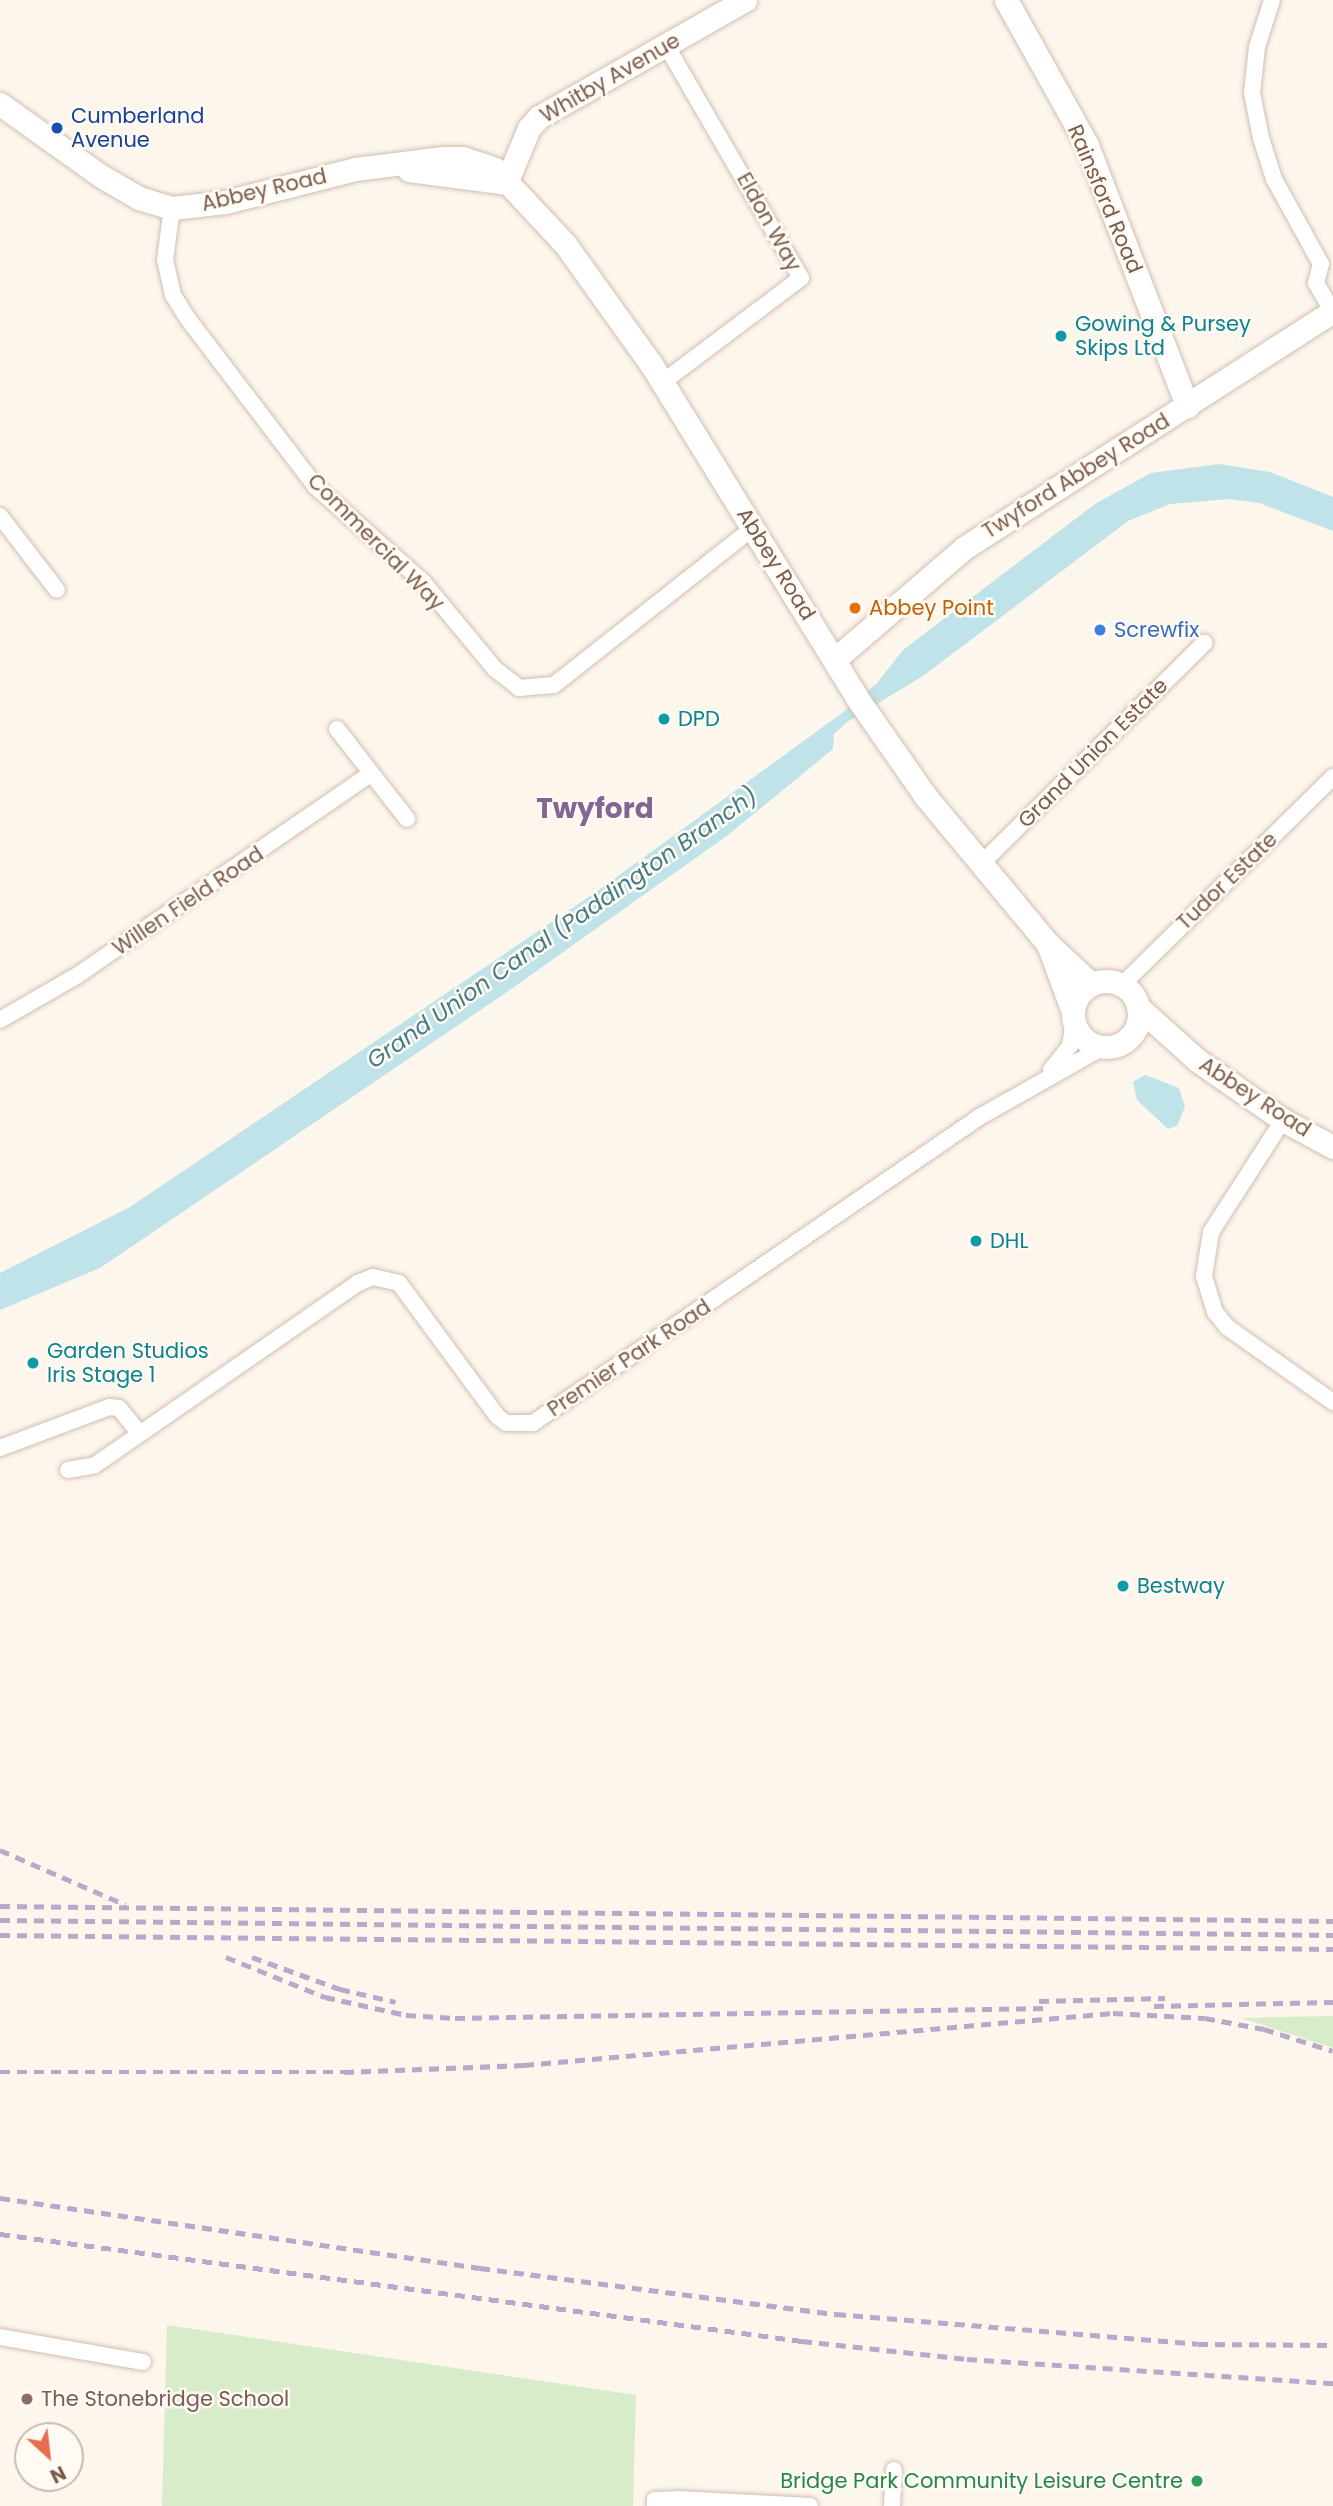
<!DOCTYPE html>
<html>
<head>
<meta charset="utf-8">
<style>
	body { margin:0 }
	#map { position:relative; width:1333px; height:2506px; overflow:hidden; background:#fdf6ec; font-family:Poppins,sans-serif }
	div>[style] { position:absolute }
	.green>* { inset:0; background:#d8ecc9 }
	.water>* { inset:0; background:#bfe3e8 }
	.roads { filter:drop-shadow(0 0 2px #d1beb0) drop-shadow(0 0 2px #d1beb0) }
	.street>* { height:16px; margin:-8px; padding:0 8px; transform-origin:8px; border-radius:8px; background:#fff }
	.secondary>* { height:23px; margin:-11.5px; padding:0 11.5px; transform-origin:11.5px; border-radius:11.5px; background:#fff }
	.secondary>.ring { margin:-11.5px; padding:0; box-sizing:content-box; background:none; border:23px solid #fff; border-radius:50% }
	.rail>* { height:4.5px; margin-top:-2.25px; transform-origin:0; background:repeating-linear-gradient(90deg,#b9a8c9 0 10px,transparent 0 17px) }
	.dots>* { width:19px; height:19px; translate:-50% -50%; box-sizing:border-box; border:4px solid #fffaf3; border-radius:50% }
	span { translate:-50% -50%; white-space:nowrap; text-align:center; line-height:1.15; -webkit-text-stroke:5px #fffaf3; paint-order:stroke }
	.street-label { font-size:21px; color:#7a5c4d }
	.transit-label { font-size:21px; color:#164399 }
	.left { translate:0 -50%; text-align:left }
	.culture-label { font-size:21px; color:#0d838f }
	.food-label { font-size:21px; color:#c56008 }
	.shop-label { font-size:21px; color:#366cbe }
	.education-label { font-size:21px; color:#785e54 }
	.leisure-label { font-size:21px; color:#27864d }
	.right { translate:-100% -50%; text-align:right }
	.water-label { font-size:23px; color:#437c86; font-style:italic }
	.district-label { font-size:28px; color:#846695; font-weight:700 }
	.north { position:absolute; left:14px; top:2422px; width:70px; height:70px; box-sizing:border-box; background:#fffaf3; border:2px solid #cabbb1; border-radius:50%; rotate:153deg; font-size:19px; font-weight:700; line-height:28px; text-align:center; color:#7a5c4d }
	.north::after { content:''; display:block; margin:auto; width:24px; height:32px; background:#e76f51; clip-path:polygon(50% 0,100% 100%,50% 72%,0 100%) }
</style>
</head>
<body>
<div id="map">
	<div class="green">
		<div style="clip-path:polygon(1333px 2016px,1333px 2048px,1241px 2018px)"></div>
		<div style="clip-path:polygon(167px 2325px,636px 2395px,633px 2506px,162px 2506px)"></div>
	</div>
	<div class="water">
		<div style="clip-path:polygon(1219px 464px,1270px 472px,1333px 497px,1333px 531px,1259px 503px,1229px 499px,1170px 504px,1128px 521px,923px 676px,847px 722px,834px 734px,833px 749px,728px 835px,504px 994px,100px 1268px,0 1310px,0 1273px,130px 1207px,599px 890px,842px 713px,877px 683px,903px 650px,1095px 504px,1151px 473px)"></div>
		<div style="clip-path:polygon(1145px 1075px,1179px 1088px,1185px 1107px,1177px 1126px,1168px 1129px,1137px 1100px,1133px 1082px)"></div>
	</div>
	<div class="roads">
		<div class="street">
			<div style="left:1272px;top:0;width:49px;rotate:107.7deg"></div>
			<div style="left:1257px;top:47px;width:46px;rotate:96.2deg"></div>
			<div style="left:1252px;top:93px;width:46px;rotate:78.7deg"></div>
			<div style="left:1261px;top:138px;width:43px;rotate:72.4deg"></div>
			<div style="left:1274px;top:179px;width:97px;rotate:61.1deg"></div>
			<div style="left:1321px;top:264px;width:20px;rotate:105deg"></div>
			<div style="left:1316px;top:283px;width:32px;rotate:60deg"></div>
			<div style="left:172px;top:208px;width:52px;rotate:97.7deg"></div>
			<div style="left:165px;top:260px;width:36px;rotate:77deg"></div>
			<div style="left:173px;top:295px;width:28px;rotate:58deg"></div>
			<div style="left:188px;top:319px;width:210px;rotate:52.7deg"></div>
			<div style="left:315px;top:486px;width:144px;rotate:41.6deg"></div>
			<div style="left:423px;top:582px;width:113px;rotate:50.4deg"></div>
			<div style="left:495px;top:669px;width:31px;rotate:38deg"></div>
			<div style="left:519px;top:688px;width:35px;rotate:-5deg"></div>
			<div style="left:554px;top:685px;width:253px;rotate:-38.3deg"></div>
			<div style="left:663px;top:382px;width:173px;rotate:-37deg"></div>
			<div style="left:801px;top:278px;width:269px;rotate:-120.1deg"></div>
			<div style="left:0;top:516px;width:93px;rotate:52.4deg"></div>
			<div style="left:337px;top:729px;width:114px;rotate:52.1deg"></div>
			<div style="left:982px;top:863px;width:313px;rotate:-44.7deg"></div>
			<div style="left:1122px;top:985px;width:296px;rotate:-44.6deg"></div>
			<div style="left:0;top:1020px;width:90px;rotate:-30deg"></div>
			<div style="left:78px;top:975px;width:354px;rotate:-34.5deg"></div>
			<div style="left:1051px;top:1070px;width:31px;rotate:-52deg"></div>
			<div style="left:1070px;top:1046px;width:24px;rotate:-81deg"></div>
			<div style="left:1283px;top:1120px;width:133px;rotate:122.7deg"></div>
			<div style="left:1211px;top:1232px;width:45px;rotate:99deg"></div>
			<div style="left:1204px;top:1276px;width:38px;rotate:73deg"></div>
			<div style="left:1215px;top:1312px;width:19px;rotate:51deg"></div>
			<div style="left:1227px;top:1327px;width:130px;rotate:35.3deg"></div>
			<div style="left:0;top:1448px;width:116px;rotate:-20.6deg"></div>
			<div style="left:109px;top:1407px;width:10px;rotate:6deg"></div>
			<div style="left:119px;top:1408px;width:33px;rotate:51deg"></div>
			<div style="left:68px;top:1470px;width:27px;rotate:-10deg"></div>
			<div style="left:95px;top:1465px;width:320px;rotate:-34.7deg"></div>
			<div style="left:358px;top:1283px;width:16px;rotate:-22deg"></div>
			<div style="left:373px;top:1277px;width:27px;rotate:13deg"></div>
			<div style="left:399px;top:1283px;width:165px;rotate:53.6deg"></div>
			<div style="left:497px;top:1416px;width:11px;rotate:38deg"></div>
			<div style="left:506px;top:1423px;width:27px"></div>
			<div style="left:533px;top:1423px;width:543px;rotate:-34.42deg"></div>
			<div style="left:981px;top:1116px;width:142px;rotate:-29.4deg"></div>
			<div style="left:0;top:2337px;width:145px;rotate:9.9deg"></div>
			<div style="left:655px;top:2506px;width:6px;rotate:-90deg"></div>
			<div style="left:655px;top:2500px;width:23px;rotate:-2deg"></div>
			<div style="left:678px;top:2499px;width:132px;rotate:3deg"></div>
			<div style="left:892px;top:2506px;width:36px;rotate:-87deg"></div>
		</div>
		<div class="secondary">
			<div style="left:1006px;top:0;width:166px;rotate:60.8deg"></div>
			<div style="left:1087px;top:145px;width:280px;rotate:69deg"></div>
			<div style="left:0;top:104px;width:124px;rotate:35.5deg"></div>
			<div style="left:101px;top:176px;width:44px;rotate:30.1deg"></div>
			<div style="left:139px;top:198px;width:34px;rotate:17deg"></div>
			<div style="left:172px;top:208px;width:53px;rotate:-6.5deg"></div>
			<div style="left:225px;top:202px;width:134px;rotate:-14.2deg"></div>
			<div style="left:355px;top:169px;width:89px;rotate:-7.1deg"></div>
			<div style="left:443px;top:158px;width:19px"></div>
			<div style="left:462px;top:158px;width:35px;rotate:18deg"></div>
			<div style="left:495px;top:169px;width:103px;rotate:47deg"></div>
			<div style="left:565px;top:244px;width:148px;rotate:54.4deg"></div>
			<div style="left:651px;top:364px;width:392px;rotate:58.3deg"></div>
			<div style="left:857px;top:698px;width:121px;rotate:55.1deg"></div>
			<div style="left:926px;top:797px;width:191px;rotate:50.3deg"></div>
			<div style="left:1048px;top:944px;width:59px;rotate:42.9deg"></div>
			<div style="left:409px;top:170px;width:98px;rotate:7.6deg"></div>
			<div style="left:506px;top:183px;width:60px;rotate:-67.3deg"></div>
			<div style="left:529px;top:128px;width:15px;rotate:-48deg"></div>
			<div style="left:539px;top:117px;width:237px;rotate:-29.6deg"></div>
			<div style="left:834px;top:660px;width:172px;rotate:-40.7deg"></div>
			<div style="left:964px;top:548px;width:439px;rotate:-32.7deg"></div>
			<div style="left:1049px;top:947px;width:69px;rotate:69.7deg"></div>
			<div class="ring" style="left:1073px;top:981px;width:43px;height:43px"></div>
			<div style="left:1138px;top:1007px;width:79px;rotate:41.9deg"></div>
			<div style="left:1197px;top:1060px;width:105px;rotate:34.9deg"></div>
			<div style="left:1283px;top:1120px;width:57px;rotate:28.4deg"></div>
		</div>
	</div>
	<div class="rail">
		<div style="left:0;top:1850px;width:137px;rotate:23.6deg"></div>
		<div style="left:0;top:1906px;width:1333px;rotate:0.64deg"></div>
		<div style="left:0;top:1920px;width:1333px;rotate:0.64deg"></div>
		<div style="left:0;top:1935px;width:1333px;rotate:0.6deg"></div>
		<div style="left:226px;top:1957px;width:107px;rotate:22deg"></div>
		<div style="left:325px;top:1997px;width:83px;rotate:12.5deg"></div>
		<div style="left:406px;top:2015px;width:49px;rotate:3.5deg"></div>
		<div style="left:455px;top:2018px;width:594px;rotate:-0.96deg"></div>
		<div style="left:252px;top:1957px;width:94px;rotate:20deg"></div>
		<div style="left:340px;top:1989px;width:57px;rotate:13.1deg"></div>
		<div style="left:1039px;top:2001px;width:126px;rotate:-1.4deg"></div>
		<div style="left:1154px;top:2006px;width:179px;rotate:-1.3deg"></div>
		<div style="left:0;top:2072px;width:344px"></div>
		<div style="left:344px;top:2072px;width:180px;rotate:-2.2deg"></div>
		<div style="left:524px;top:2065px;width:591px;rotate:-5.05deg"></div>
		<div style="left:1113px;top:2013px;width:92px;rotate:3.1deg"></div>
		<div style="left:1205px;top:2018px;width:60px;rotate:10.6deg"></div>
		<div style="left:1264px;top:2029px;width:72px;rotate:17.7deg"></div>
		<div style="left:0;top:2198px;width:485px;rotate:8.3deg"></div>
		<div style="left:480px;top:2268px;width:359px;rotate:7.4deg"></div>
		<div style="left:836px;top:2314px;width:363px;rotate:4.7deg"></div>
		<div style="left:1198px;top:2344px;width:135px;rotate:0.4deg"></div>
		<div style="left:0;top:2234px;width:809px;rotate:7.6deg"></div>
		<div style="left:802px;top:2341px;width:166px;rotate:6.2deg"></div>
		<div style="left:967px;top:2359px;width:367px;rotate:3.8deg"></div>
	</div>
	<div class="dots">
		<div style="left:57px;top:128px;background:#1a4fb4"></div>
		<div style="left:1061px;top:336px;background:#0f9aa8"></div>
		<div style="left:855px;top:608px;background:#e8710a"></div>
		<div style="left:1100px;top:630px;background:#3f7fe0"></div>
		<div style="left:664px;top:719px;background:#0f9aa8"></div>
		<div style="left:976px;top:1241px;background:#0f9aa8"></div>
		<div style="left:33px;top:1363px;background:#0f9aa8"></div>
		<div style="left:1123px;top:1586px;background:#0f9aa8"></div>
		<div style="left:27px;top:2399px;background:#8d6e63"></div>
		<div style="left:1197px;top:2481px;background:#2e9e5b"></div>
	</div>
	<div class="street-label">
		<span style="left:610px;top:78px;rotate:-30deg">Whitby Avenue</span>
		<span style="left:264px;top:190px;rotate:-13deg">Abbey Road</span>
		<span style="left:1105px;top:199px;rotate:67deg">Rainsford Road</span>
		<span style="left:769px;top:222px;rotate:61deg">Eldon Way</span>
		<span style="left:1076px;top:476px;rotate:-32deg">Twyford Abbey Road</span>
		<span style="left:376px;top:542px;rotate:45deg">Commercial Way</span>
		<span style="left:776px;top:564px;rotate:58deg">Abbey Road</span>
		<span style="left:1093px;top:753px;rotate:-45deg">Grand Union Estate</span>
		<span style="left:1227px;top:881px;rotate:-44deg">Tudor Estate</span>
		<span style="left:188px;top:901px;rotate:-34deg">Willen Field Road</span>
		<span style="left:1255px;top:1097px;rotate:33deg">Abbey Road</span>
		<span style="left:629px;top:1358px;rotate:-34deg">Premier Park Road</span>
	</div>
	<div class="transit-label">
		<span class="left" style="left:71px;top:128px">Cumberland<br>Avenue</span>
	</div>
	<div class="culture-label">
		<span class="left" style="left:1075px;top:336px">Gowing &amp; Pursey<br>Skips Ltd</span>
		<span class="left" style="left:678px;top:719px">DPD</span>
		<span class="left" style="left:990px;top:1241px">DHL</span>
		<span class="left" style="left:47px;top:1363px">Garden Studios<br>Iris Stage 1</span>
		<span class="left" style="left:1137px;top:1586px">Bestway</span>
	</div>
	<div class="food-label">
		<span class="left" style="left:869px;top:608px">Abbey Point</span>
	</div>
	<div class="shop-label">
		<span class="left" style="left:1114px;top:630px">Screwfix</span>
	</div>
	<div class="education-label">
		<span class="left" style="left:41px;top:2399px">The Stonebridge School</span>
	</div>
	<div class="leisure-label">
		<span class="right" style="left:1183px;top:2481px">Bridge Park Community Leisure Centre</span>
	</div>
	<div class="water-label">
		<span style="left:562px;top:928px;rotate:-35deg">Grand Union Canal (Paddington Branch)</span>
	</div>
	<div class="district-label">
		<span style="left:595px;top:809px">Twyford</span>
	</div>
	<div class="north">N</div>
</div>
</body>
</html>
